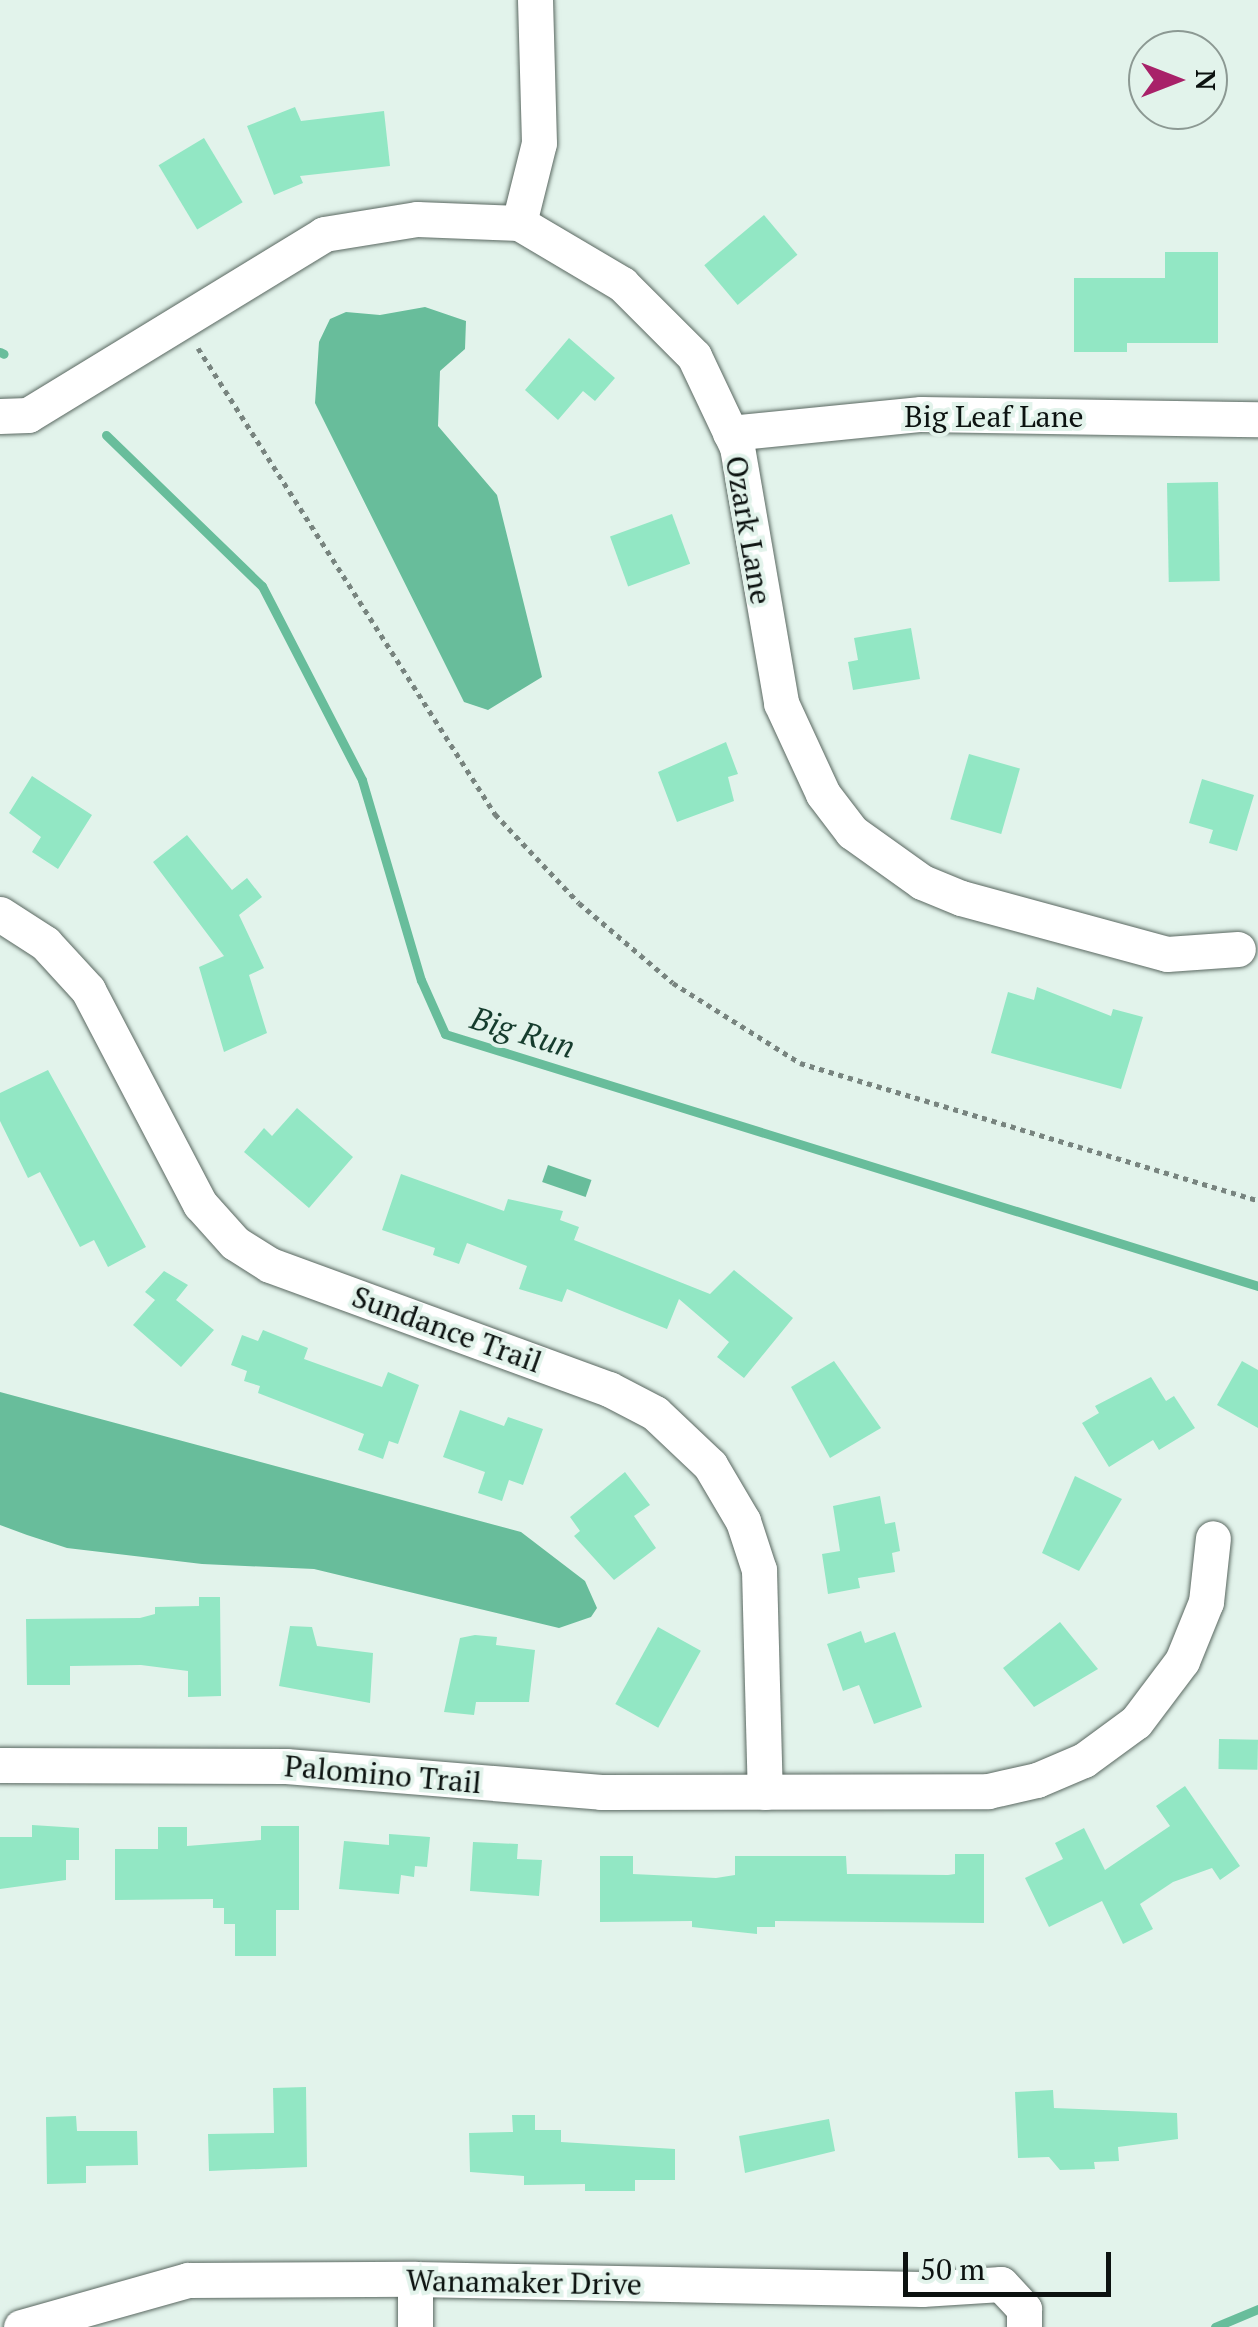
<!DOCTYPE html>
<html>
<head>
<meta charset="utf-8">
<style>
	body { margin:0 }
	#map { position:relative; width:1258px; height:2327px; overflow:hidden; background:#e2f3eb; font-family:"PT Serif",serif }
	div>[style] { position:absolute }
	.water>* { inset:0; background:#68bd9b; transform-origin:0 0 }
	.stream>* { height:9px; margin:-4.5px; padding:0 4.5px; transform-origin:4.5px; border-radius:4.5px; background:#68bd9b }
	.building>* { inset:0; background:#92e7c4; transform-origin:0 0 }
	.path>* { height:5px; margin-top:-2.5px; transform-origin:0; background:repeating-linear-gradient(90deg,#78847f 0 5px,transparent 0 10px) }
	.roads { filter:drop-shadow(0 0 2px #5a6861) drop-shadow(0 0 2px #5a6861) }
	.minor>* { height:35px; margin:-17.5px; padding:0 17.5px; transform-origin:17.5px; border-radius:17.5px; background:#fff }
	span { translate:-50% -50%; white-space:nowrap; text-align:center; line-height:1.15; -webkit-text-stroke:8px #e2f3eb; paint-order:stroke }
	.street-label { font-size:30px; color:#0c1210 }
	.water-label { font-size:32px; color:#153c2d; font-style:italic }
	.north { position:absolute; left:1128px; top:30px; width:100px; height:100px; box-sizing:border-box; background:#e2f3eb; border:2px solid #8c9993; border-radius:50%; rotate:90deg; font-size:28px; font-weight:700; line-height:40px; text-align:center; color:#0c1210 }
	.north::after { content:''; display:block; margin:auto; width:35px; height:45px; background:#a82169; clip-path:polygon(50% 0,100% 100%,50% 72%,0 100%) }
	.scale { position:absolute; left:903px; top:2252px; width:208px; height:45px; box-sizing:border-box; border:5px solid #0c1210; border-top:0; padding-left:12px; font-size:30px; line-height:35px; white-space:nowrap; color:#0c1210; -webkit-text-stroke:8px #e2f3eb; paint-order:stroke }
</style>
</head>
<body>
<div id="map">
	<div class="water">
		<div style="clip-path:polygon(425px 307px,466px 321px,465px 349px,440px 371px,438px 426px,497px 495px,542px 677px,488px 710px,464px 702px,315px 403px,319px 342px,330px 319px,346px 312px,380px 315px)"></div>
		<div style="left:548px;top:1165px;width:46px;height:18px;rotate:19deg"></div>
		<div style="clip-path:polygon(0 1392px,521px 1532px,585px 1581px,597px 1608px,591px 1617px,559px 1628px,314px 1569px,202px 1564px,67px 1548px,27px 1535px,0 1525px)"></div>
	</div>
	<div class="stream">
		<div style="left:0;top:352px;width:4px;rotate:27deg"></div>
		<div style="left:106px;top:435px;width:217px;rotate:44.1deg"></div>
		<div style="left:262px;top:586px;width:218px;rotate:62.7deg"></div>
		<div style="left:362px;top:780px;width:209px;rotate:73.6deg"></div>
		<div style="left:421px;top:980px;width:59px;rotate:66deg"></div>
		<div style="left:445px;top:1034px;width:851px;rotate:17.22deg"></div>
		<div style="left:1215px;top:2327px;width:47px;rotate:-22.7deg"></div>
	</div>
	<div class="building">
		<div style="clip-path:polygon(295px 107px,301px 121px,384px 111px,390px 166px,300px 176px,303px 183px,274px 195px,247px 126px)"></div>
		<div style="left:204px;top:138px;width:75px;height:53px;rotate:59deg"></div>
		<div style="left:764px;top:215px;width:52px;height:78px;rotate:50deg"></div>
		<div style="clip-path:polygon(1165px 252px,1218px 252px,1218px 343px,1127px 343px,1127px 352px,1074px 352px,1074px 278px,1165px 278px)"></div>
		<div style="clip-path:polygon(569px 338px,615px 378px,595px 401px,583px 391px,558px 420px,525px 390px)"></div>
		<div style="left:1218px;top:482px;width:99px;height:51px;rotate:89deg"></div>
		<div style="left:672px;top:514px;width:53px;height:66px;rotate:70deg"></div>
		<div style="clip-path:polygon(911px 628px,920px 679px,853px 690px,848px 662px,858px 660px,854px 638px)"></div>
		<div style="clip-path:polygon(726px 742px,738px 774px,728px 777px,734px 801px,677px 822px,658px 772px)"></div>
		<div style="left:969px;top:754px;width:53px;height:68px;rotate:16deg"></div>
		<div style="clip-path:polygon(32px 776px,92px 815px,58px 869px,32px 852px,41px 837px,9px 813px)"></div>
		<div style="clip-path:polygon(1202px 779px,1254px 795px,1237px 851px,1209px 843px,1213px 830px,1189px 823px)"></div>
		<div style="clip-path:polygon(187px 835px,232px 890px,247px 878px,262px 897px,239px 915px,264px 968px,249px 975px,267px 1033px,224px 1052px,199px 967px,224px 956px,153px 862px)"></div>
		<div style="clip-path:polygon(1037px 987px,1111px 1016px,1113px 1009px,1143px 1017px,1121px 1089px,991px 1053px,1008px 992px,1034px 1000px)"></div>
		<div style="clip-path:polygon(48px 1070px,146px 1247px,108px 1267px,94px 1240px,80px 1247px,40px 1172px,28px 1178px,0 1121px,0 1093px)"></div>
		<div style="clip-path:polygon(297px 1108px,353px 1157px,309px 1208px,244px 1152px,264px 1128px,272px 1136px)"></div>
		<div style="clip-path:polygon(401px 1174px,504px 1211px,508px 1199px,563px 1211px,560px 1220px,579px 1227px,574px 1240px,710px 1294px,734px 1270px,793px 1318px,744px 1378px,717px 1357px,729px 1342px,679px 1299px,667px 1329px,567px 1289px,562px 1302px,519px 1289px,527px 1266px,467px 1243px,459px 1264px,433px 1255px,435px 1248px,382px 1230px)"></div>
		<div style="clip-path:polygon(164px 1271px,188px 1285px,176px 1300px,214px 1330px,181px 1367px,133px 1325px,155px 1300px,145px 1292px)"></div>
		<div style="clip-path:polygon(263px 1330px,308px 1348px,304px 1359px,382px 1387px,388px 1372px,419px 1385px,398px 1444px,389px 1441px,383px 1459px,358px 1450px,364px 1434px,258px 1393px,260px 1386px,244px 1381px,247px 1371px,231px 1365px,242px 1335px,258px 1341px)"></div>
		<div style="clip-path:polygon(834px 1361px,881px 1428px,830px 1458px,791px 1387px)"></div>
		<div style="clip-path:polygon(1242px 1361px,1258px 1370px,1258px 1428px,1217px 1405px)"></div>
		<div style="clip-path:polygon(1151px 1377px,1166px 1401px,1174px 1396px,1195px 1428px,1159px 1450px,1153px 1440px,1109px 1467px,1082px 1423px,1099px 1413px,1095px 1406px)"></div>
		<div style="clip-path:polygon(460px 1410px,504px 1426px,508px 1417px,543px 1429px,523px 1485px,509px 1480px,502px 1501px,478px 1493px,485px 1472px,443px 1457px)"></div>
		<div style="clip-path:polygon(625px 1472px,650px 1505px,634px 1516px,656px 1548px,614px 1580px,574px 1536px,580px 1531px,570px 1517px)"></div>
		<div style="clip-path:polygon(1075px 1476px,1122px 1499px,1079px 1571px,1042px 1553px)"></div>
		<div style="clip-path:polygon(880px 1496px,885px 1524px,895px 1522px,900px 1551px,892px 1553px,895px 1572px,858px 1578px,860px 1588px,828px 1594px,822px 1554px,840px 1551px,833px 1506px)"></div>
		<div style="clip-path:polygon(199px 1597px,220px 1597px,221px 1696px,188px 1697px,188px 1671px,141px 1665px,70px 1666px,70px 1685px,27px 1685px,26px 1619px,140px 1618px,155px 1614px,155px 1607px,199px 1606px)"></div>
		<div style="clip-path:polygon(1060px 1622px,1098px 1669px,1034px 1707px,1003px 1668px)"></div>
		<div style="clip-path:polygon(290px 1626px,312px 1627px,317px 1646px,373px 1653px,370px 1703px,279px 1686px)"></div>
		<div style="left:658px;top:1627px;width:49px;height:88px;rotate:29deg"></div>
		<div style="clip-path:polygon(861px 1631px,865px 1643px,895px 1632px,922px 1707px,874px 1724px,859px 1685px,843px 1691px,827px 1644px)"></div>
		<div style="clip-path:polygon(475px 1635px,497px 1637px,496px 1645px,535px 1650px,529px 1702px,476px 1702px,474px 1715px,444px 1712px,460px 1638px)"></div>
		<div style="left:1219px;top:1739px;width:39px;height:30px;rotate:1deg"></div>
		<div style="clip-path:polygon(1185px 1786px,1240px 1866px,1220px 1880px,1212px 1868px,1173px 1882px,1140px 1904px,1153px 1929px,1123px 1944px,1102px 1901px,1049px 1927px,1025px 1878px,1063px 1859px,1055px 1843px,1084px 1828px,1105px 1870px,1170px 1826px,1156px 1806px)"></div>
		<div style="clip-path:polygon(32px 1825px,79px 1828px,79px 1860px,66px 1860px,66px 1880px,0 1889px,0 1837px,32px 1837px)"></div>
		<div style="clip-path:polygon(261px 1826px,299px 1826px,299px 1910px,276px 1910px,276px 1956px,235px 1956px,235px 1924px,224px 1924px,224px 1908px,213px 1908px,213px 1899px,115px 1900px,115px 1849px,158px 1849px,158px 1827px,187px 1827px,187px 1846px,261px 1840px)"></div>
		<div style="clip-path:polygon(389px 1834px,430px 1837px,427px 1867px,415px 1866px,414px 1877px,401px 1875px,399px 1894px,339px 1889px,344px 1841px,389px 1845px)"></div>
		<div style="clip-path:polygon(473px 1842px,518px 1844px,517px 1859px,542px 1860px,539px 1896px,470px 1891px)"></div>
		<div style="clip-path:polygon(955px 1854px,984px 1854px,984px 1923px,775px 1921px,775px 1927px,757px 1927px,757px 1934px,692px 1927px,692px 1921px,600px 1922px,600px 1856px,633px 1856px,633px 1874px,716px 1878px,735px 1875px,735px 1856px,846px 1856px,847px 1874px,948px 1875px,955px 1874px)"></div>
		<div style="clip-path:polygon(306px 2087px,307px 2167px,209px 2171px,208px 2134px,274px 2133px,273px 2088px)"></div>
		<div style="clip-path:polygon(1053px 2090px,1054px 2108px,1177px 2113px,1178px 2139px,1118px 2147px,1119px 2161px,1094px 2162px,1095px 2169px,1060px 2170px,1049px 2157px,1018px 2158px,1015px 2092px)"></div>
		<div style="clip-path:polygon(512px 2115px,535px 2115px,535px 2130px,561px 2130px,561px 2142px,675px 2149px,675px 2180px,635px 2180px,635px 2191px,585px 2191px,585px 2184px,524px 2185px,524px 2176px,470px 2172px,469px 2133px,513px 2132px)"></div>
		<div style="clip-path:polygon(76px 2116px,77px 2131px,137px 2131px,138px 2165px,86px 2166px,86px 2183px,47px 2184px,46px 2117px)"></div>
		<div style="clip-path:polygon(829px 2119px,835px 2151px,745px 2173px,739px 2136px)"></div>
	</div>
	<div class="path">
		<div style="left:198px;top:348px;width:553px;rotate:57.49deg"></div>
		<div style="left:495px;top:814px;width:122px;rotate:46.7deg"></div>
		<div style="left:579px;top:903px;width:123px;rotate:40.4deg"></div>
		<div style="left:673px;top:983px;width:150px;rotate:32.2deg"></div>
		<div style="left:800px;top:1063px;width:478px;rotate:16.7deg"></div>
	</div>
	<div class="roads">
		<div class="minor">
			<div style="left:519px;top:223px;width:82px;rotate:-76deg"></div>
			<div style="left:539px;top:143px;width:143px;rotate:-91.6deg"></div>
			<div style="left:0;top:416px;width:28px;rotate:-2deg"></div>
			<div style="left:28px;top:415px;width:347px;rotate:-31.4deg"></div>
			<div style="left:324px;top:234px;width:94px;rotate:-9.2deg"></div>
			<div style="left:417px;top:219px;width:102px;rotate:2.2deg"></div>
			<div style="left:519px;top:223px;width:120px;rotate:30.6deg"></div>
			<div style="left:622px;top:284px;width:102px;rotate:45deg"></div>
			<div style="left:694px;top:356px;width:101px;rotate:64.7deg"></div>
			<div style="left:737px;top:447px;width:260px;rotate:80.2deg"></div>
			<div style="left:781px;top:703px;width:100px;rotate:65.2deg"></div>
			<div style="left:823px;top:794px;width:48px;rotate:52.7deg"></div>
			<div style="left:852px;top:832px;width:86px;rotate:35.5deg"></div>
			<div style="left:922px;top:882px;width:42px;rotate:22.3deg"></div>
			<div style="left:961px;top:898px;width:213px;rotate:15.2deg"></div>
			<div style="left:1167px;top:954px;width:71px;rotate:-4deg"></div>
			<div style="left:730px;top:433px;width:192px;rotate:-5.7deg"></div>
			<div style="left:921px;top:414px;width:337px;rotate:0.9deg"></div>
			<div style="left:0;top:914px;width:54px;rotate:32.8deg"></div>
			<div style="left:45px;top:943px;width:64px;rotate:47.5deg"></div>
			<div style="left:88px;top:990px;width:242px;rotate:62.4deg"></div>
			<div style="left:200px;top:1204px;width:52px;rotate:48.1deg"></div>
			<div style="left:235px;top:1243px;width:41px;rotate:32.2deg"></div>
			<div style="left:270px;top:1265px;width:361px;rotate:20.1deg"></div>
			<div style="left:609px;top:1389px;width:52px;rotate:27.6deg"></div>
			<div style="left:655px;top:1413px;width:76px;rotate:43.4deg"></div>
			<div style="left:710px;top:1465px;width:65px;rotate:59.5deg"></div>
			<div style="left:743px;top:1521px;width:52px;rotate:71.9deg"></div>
			<div style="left:759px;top:1570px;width:222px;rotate:88.5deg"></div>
			<div style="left:0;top:1765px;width:286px;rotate:0.2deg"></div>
			<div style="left:286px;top:1766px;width:316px;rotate:4.7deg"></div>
			<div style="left:601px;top:1792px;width:387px;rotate:-0.1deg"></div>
			<div style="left:988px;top:1791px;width:50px;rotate:-12.7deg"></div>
			<div style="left:1037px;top:1780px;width:51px;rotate:-23.1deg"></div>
			<div style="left:1084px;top:1760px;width:64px;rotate:-36.2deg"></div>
			<div style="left:1136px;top:1722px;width:76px;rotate:-53deg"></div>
			<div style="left:1182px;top:1661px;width:64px;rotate:-67.9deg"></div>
			<div style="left:1206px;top:1602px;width:64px;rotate:-83.8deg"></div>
			<div style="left:415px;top:2279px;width:48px;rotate:90deg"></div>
			<div style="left:21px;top:2327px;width:173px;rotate:-15.7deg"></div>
			<div style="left:188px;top:2280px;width:227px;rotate:-0.3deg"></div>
			<div style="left:415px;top:2279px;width:507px;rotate:1.13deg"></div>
			<div style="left:922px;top:2289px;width:79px;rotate:-3.6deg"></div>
			<div style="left:1001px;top:2284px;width:34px;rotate:47deg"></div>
			<div style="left:1024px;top:2309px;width:18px;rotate:90deg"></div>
		</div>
	</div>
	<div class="street-label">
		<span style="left:994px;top:416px">Big Leaf Lane</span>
		<span style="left:749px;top:530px;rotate:80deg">Ozark Lane</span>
		<span style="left:447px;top:1329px;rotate:20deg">Sundance Trail</span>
		<span style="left:383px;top:1774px;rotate:5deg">Palomino Trail</span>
		<span style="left:524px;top:2282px;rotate:1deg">Wanamaker Drive</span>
	</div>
	<div class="water-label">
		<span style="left:523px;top:1032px;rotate:17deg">Big Run</span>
	</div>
	<div class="north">N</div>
	<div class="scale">50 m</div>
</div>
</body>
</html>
